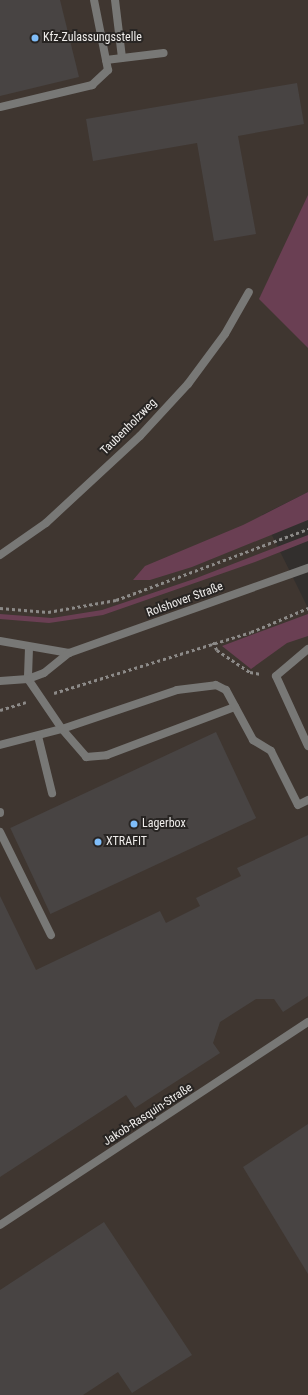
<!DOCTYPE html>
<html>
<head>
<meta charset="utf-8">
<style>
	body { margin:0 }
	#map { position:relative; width:308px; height:1395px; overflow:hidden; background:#322f2d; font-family:"Roboto Condensed",sans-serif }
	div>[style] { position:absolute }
	.built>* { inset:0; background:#3f3630 }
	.green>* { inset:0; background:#6a3f53 }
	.building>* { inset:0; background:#484443; transform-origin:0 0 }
	.path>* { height:2.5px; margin-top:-1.25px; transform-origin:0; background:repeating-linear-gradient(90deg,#8c8a88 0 3px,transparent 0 6px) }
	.service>* { height:8px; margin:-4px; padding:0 4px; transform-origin:4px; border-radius:4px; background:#787876 }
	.minor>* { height:8px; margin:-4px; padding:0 4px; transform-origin:4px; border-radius:4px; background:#787876 }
	.tertiary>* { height:8px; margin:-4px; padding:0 4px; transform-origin:4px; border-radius:4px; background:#787876 }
	.dots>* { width:11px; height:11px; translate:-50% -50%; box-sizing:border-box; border:2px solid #282523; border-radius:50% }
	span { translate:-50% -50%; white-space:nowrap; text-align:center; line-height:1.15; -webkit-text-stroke:4px #282523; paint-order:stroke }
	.poi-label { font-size:12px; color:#f0eeec }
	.left { translate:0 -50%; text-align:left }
	.street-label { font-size:12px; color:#f0eeec }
</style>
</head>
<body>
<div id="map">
	<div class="built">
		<div style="clip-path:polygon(0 0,308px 0,308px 492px,262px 515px,308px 608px,308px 1395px,0 1395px)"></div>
	</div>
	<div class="green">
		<div style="clip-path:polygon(308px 195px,308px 348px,259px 299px)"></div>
		<div style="clip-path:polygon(308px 492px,308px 520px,192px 567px,150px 580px,133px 580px,145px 566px,243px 525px)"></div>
		<div style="clip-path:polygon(308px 535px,308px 541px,255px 562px,103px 615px,49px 623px,0 619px,0 614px,52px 618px,102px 610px,194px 579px)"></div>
		<div style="clip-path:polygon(308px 614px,308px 636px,287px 643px,251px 669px,222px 646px)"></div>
	</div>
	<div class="building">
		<div style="clip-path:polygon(0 0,60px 0,79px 77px,0 96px)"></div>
		<div style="clip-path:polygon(297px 83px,304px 124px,238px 136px,256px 234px,214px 241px,197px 143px,93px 161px,86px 119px)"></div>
		<div style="left:216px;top:732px;width:95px;height:227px;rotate:65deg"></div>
		<div style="clip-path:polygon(308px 835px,308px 996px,283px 1012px,274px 999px,256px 999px,220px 1022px,213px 1043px,220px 1053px,135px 1108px,126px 1095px,0 1177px,0 896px,36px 970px,160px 911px,166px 923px,200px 906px,196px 898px,241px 876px,237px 868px)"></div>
		<div style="clip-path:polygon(308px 1124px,308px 1274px,243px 1167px)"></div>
		<div style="clip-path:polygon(104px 1222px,192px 1355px,132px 1393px,118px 1372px,83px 1395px,0 1395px,0 1290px)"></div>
	</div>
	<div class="path">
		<div style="left:0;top:608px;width:48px;rotate:4.8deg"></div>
		<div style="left:48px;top:612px;width:69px;rotate:-10deg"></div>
		<div style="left:116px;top:600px;width:205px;rotate:-20.3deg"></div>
		<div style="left:213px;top:642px;width:9px;rotate:63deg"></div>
		<div style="left:217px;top:650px;width:40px;rotate:34deg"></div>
		<div style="left:250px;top:672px;width:11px;rotate:10deg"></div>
		<div style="left:54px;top:693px;width:206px;rotate:-17.2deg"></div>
		<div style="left:251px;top:632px;width:62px;rotate:-22.8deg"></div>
		<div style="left:0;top:710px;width:27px;rotate:-17deg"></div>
	</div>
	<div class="service">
		<div style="left:115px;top:0;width:58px;rotate:83.1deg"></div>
		<div style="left:106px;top:60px;width:58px;rotate:-6.9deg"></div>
		<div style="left:0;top:107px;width:95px;rotate:-13.4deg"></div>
		<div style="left:92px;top:85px;width:22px;rotate:-43deg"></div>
		<div style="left:108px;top:70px;width:71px;rotate:-101.3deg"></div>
		<div style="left:29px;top:648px;width:31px;rotate:92deg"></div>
		<div style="left:28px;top:679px;width:60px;rotate:55.8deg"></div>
		<div style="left:62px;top:729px;width:37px;rotate:49deg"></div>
		<div style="left:86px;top:757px;width:21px;rotate:-5deg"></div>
		<div style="left:107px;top:755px;width:137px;rotate:-20.6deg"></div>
		<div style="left:276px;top:676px;width:42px;rotate:-40.2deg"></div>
		<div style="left:38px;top:736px;width:59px;rotate:76.2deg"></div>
		<div style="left:0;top:745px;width:64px;rotate:-14.5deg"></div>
		<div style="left:62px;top:729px;width:121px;rotate:-18.7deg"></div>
		<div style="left:177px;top:690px;width:39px;rotate:-7deg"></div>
		<div style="left:216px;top:685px;width:11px;rotate:27deg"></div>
		<div style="left:226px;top:690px;width:57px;rotate:61.6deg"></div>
		<div style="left:253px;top:740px;width:21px;rotate:31deg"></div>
		<div style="left:271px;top:751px;width:60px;rotate:63.4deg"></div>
		<div style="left:298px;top:805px;width:11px;rotate:-27deg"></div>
		<div style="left:0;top:812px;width:1px;rotate:90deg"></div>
		<div style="left:0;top:832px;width:115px;rotate:63.7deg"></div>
	</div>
	<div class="minor">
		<div style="left:0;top:555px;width:56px;rotate:-34.8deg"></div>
		<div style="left:46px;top:523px;width:128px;rotate:-42.8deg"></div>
		<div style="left:140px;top:436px;width:71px;rotate:-47.3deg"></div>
		<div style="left:188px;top:384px;width:62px;rotate:-53.5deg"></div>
		<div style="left:225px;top:334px;width:48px;rotate:-60.3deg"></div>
		<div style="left:276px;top:676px;width:77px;rotate:65.4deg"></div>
		<div style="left:0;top:1225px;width:369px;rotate:-33.4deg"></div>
	</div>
	<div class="tertiary">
		<div style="left:0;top:641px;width:70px;rotate:9.9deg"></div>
		<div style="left:0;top:681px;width:28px;rotate:-4deg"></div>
		<div style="left:28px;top:679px;width:17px;rotate:-21deg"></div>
		<div style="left:44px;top:673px;width:32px;rotate:-39deg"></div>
		<div style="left:69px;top:653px;width:254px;rotate:-19.6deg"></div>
	</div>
	<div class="dots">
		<div style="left:35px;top:38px;background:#7fbdf9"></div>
		<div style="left:134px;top:824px;background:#7fbdf9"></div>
		<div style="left:98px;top:842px;background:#7fbdf9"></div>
	</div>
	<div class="poi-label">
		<span class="left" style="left:43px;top:38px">Kfz-Zulassungsstelle</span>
		<span class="left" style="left:142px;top:824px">Lagerbox</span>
		<span class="left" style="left:106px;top:842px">XTRAFIT</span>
	</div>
	<div class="street-label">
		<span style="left:129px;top:427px;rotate:-45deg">Taubenholzweg</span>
		<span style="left:185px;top:600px;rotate:-20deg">Rolshover Straße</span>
		<span style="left:148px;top:1115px;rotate:-33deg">Jakob-Rasquin-Straße</span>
	</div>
</div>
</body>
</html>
